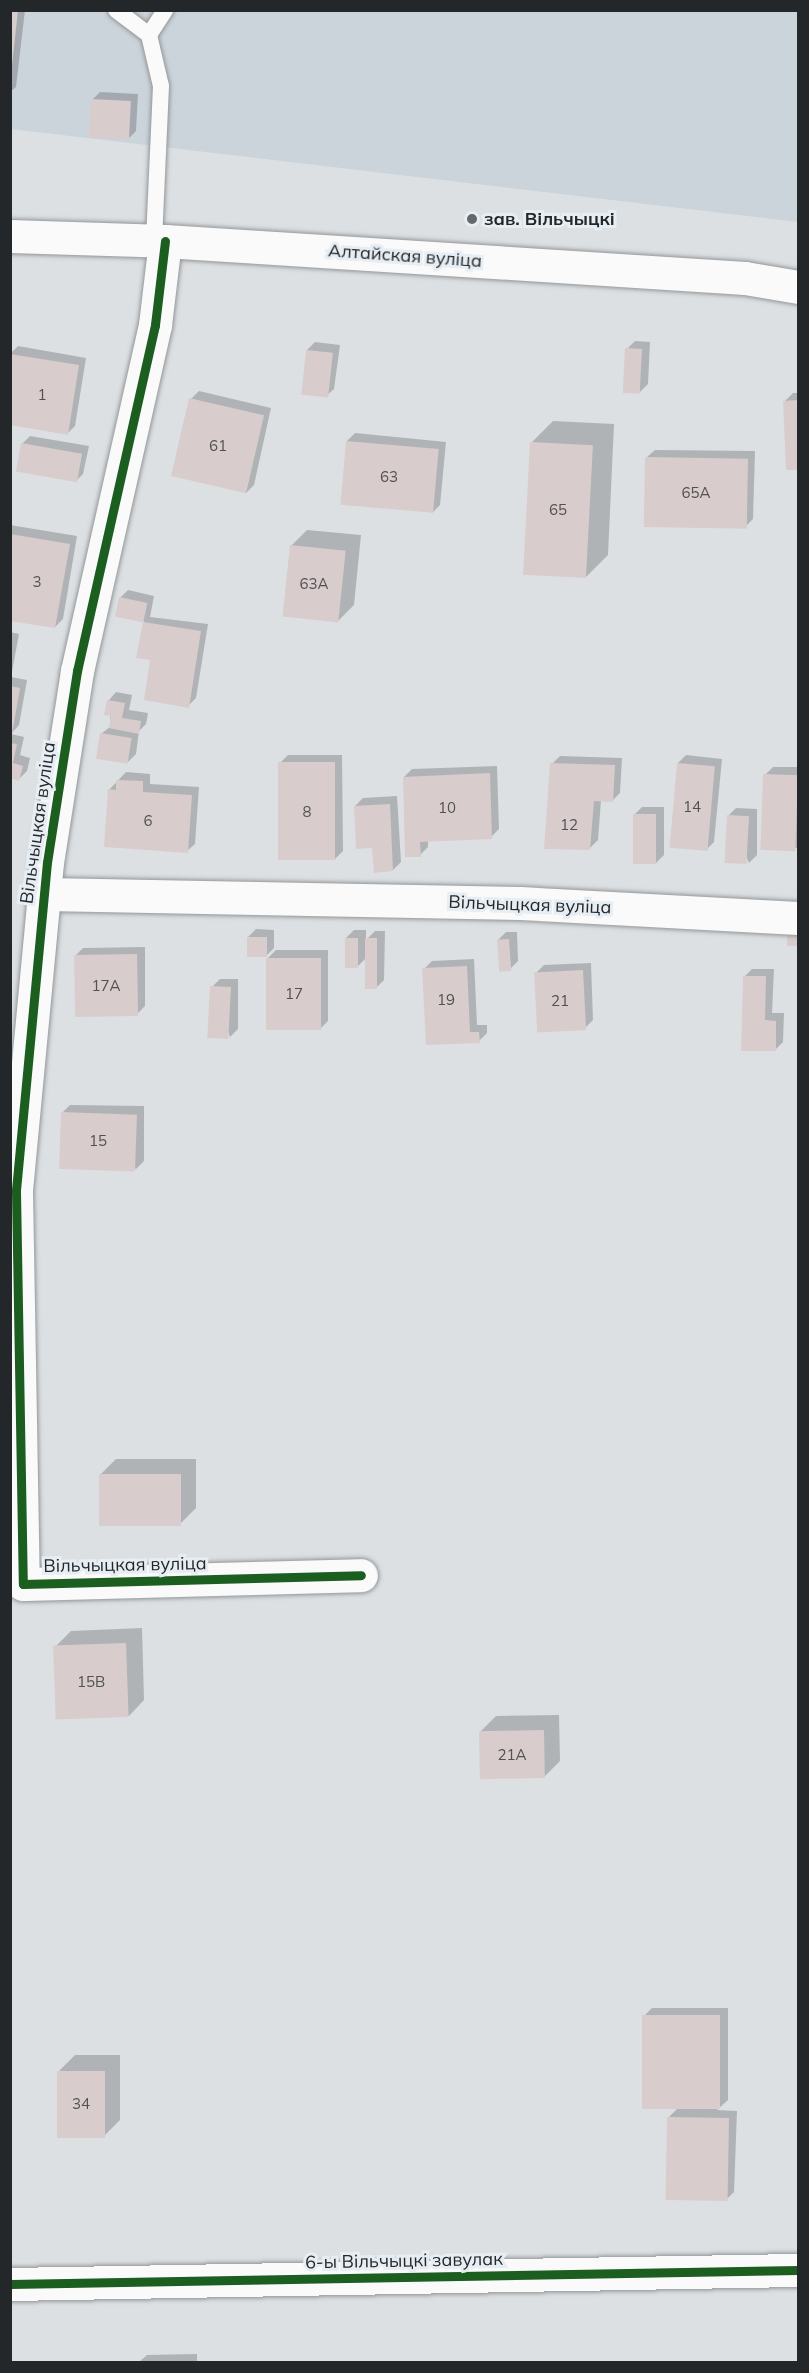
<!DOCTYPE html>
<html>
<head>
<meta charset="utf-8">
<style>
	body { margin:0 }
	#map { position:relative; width:809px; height:2373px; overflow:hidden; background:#dce0e3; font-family:Mulish,sans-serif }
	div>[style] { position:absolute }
	.built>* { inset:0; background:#ccd4db }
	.shadow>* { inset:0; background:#0003 }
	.building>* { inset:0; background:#d9cccd; transform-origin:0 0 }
	.roads { filter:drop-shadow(0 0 2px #949799) drop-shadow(0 0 2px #949799) }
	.lane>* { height:16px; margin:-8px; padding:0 8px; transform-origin:8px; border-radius:8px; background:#fafafb }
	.street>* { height:33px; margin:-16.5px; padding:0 16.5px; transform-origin:16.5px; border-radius:16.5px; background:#fafafb }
	.secondary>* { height:33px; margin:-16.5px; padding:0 16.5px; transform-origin:16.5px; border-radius:16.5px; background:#fafafb }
	.cycleway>* { height:9px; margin:-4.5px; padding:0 4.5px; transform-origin:4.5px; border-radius:4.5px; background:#1b5e20 }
	.dots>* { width:16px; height:16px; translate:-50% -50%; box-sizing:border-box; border:3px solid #e6edf3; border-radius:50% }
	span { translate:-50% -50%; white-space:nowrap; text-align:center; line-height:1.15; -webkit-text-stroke:6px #e6edf3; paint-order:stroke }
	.number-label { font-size:15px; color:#515052 }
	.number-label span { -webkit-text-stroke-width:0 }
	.poi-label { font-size:18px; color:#242729; font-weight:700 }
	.left { translate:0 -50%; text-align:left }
	.street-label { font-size:18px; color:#242729 }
	.frame { position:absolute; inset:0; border:12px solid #242729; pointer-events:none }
</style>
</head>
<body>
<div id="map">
	<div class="built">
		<div style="clip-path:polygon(11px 11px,798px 11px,798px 222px,11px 129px)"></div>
	</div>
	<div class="shadow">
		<div style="clip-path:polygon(10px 10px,25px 10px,16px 87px,10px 92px)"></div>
		<div style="clip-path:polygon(100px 92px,138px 94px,136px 131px,128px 139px,92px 100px)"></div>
		<div style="clip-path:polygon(635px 341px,650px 342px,648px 384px,640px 392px,627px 349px)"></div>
		<div style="clip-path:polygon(315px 342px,340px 345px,334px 389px,326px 396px,307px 350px)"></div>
		<div style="clip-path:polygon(18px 346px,86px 358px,75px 426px,67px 434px,10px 424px,10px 354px)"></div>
		<div style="clip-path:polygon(199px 391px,271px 408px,254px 485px,246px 493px,191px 399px)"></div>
		<div style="clip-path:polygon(793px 393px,798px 393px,798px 469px,788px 469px,785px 401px)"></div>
		<div style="clip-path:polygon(553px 421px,614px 424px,608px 555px,586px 577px,531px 443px)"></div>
		<div style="clip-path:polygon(355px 433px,446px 442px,440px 505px,432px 513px,347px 441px)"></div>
		<div style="clip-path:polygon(30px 436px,89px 446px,83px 474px,75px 482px,22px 444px)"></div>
		<div style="clip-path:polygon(655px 450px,755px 451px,753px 519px,745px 527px,647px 457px)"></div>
		<div style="clip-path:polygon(10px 525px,77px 536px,63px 619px,55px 627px,10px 619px)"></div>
		<div style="clip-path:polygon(307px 530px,361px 535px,354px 605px,338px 621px,291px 546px)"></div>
		<div style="clip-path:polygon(128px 590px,154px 596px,150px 617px,208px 624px,196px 698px,188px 706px,152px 659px,138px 656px,144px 621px,116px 615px,120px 598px)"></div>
		<div style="clip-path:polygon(10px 632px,19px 634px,11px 677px,27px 680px,19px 725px,11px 734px,24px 737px,20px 755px,30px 758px,27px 771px,19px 779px,10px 777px)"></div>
		<div style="clip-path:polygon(116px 692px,132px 695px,129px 710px,148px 713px,146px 724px,139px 731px,136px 754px,128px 762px,101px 734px,111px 726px,109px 700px)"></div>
		<div style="clip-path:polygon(288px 755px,342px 755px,343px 851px,335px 859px,280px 763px)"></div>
		<div style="clip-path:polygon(686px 755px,722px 759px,714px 842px,706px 850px,678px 763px)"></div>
		<div style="clip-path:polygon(560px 756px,622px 758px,620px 793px,612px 801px,601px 800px,598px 840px,590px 848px,552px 764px)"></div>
		<div style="clip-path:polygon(497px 766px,499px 829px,491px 837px,428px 840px,428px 847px,420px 855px,404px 777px,412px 769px)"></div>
		<div style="clip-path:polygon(773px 767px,798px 767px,798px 848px,764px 848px,765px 775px)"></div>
		<div style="clip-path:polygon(126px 772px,150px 774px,150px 784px,199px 787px,195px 844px,187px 851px,109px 790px)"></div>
		<div style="clip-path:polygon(397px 796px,401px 862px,393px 870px,373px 847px,355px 806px,363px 798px)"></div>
		<div style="clip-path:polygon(642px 807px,664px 807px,664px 855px,656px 863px,634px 815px)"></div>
		<div style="clip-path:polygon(736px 808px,757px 809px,757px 855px,749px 863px,728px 816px)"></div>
		<div style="clip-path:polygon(256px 929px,274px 930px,274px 948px,266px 956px,248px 937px)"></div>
		<div style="clip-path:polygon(354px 930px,366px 930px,366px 940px,375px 931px,385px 931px,384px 980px,376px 988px,367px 957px,358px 966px,346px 938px)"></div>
		<div style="clip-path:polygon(506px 932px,517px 932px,518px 961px,510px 969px,498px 940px)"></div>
		<div style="clip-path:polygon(145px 947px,145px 1006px,137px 1014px,75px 956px,83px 948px)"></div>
		<div style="clip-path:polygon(276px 950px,328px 950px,328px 1021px,320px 1029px,268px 958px)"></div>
		<div style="clip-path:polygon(474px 959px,477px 1025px,487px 1025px,487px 1033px,479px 1041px,428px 1044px,424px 969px,432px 961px)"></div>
		<div style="clip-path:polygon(591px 963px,593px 1020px,585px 1028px,536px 973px,544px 965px)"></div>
		<div style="clip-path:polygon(752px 969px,774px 969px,772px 1013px,784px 1013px,783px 1042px,775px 1050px,744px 977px)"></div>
		<div style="clip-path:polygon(220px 979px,238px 979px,238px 1029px,230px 1037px,212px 987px)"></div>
		<div style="clip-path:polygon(70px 1105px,144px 1106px,144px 1161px,136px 1169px,62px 1113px)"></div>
		<div style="clip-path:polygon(116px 1459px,196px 1459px,196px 1508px,180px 1524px,100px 1475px)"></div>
		<div style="clip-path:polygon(142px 1628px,144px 1700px,129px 1716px,55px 1647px,71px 1631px)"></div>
		<div style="clip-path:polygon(559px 1715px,560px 1761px,544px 1777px,480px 1732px,496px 1716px)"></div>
		<div style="clip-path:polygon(652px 2008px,728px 2008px,728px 2100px,717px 2110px,737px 2111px,734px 2192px,726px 2200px,669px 2117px,678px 2108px,644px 2016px)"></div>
		<div style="clip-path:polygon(75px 2055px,120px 2055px,120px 2120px,104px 2136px,59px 2071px)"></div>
		<div style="clip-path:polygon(197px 2354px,197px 2362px,139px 2362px,147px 2355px)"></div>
	</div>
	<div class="building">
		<div style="clip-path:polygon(10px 10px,18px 10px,12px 66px,10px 66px)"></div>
		<div style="left:91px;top:99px;width:40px;height:39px;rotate:3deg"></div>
		<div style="left:625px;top:348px;width:17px;height:45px;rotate:3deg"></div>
		<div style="left:306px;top:350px;width:27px;height:45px;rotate:6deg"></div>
		<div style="clip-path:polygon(10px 354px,79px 365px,68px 435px,10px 425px)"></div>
		<div style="left:189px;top:398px;width:77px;height:80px;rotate:13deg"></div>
		<div style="clip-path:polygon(798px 400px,798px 470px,786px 470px,783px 401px)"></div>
		<div style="left:346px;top:441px;width:93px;height:64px;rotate:5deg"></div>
		<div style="left:530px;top:442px;width:63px;height:133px;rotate:3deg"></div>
		<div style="left:21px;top:443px;width:62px;height:29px;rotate:10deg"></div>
		<div style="left:645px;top:457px;width:103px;height:70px;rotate:1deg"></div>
		<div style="clip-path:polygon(10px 534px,70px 544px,55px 628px,10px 621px)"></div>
		<div style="left:290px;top:545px;width:56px;height:72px;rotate:6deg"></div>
		<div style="left:119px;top:597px;width:29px;height:20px;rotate:12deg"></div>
		<div style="clip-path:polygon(143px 622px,201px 631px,189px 708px,144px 700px,150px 660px,136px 658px)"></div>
		<div style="clip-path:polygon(10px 686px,20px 688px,12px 734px,10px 734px)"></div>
		<div style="clip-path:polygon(107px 700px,125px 703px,122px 718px,141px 721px,139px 734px,109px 728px,111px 716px,104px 715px)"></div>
		<div style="left:100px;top:733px;width:32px;height:26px;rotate:9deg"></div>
		<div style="clip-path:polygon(10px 743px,17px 744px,13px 763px,23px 766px,19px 781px,10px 778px)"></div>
		<div style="left:335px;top:762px;width:98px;height:57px;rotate:90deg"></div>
		<div style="clip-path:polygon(550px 763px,615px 765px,613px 802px,594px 801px,590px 850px,544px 849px)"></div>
		<div style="left:677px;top:763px;width:38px;height:85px;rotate:5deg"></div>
		<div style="clip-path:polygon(490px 773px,492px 839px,420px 842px,421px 857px,405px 857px,403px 777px)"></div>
		<div style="left:763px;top:774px;width:35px;height:76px;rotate:2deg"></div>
		<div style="clip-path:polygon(116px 780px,143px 781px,143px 792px,192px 795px,188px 853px,104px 847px,108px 789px,116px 790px)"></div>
		<div style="clip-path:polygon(390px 804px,393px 871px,374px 873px,372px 848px,356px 849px,354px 806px)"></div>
		<div style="left:633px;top:814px;width:23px;height:50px"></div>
		<div style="left:727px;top:815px;width:22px;height:48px;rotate:3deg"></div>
		<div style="left:798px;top:935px;width:11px;height:11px;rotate:90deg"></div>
		<div style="left:247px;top:937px;width:20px;height:20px"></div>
		<div style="left:345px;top:938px;width:13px;height:30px"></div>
		<div style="left:365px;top:938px;width:12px;height:51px"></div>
		<div style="left:509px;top:939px;width:32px;height:12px;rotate:86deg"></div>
		<div style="left:137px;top:954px;width:62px;height:63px;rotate:89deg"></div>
		<div style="left:266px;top:958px;width:55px;height:72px"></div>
		<div style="clip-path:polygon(467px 966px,470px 1032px,479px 1032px,480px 1043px,426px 1045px,422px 968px)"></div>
		<div style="left:583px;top:970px;width:60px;height:49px;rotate:87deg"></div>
		<div style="clip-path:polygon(743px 976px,766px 976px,765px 1020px,776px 1021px,776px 1051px,741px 1051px)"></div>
		<div style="left:210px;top:986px;width:21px;height:52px;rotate:3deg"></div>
		<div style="left:61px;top:1112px;width:76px;height:57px;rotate:2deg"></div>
		<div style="left:99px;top:1474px;width:82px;height:52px"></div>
		<div style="left:126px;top:1643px;width:74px;height:73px;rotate:88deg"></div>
		<div style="left:544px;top:1730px;width:48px;height:65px;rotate:89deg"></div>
		<div style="left:720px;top:2015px;width:94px;height:78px;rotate:90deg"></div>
		<div style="left:57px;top:2071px;width:48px;height:67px"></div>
		<div style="left:667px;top:2117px;width:62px;height:83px;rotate:1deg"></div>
	</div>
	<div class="roads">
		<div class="lane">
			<div style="left:116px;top:10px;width:41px;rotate:37.1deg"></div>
			<div style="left:149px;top:35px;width:52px;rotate:76.8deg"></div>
			<div style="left:161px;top:86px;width:155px;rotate:92.6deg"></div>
			<div style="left:149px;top:35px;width:30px;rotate:-57deg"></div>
		</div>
		<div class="street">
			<div style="left:165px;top:241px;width:85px;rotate:96.8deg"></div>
			<div style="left:155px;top:325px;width:355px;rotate:102.7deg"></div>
			<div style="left:77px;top:671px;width:193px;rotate:98.9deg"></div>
			<div style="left:47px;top:862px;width:331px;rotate:95.4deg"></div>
			<div style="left:16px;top:1192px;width:392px;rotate:89deg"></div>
			<div style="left:23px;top:1584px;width:338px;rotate:-1.5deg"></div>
			<div style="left:45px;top:894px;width:475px;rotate:1.1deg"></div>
			<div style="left:520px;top:903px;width:278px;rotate:3.1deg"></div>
			<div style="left:10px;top:2284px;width:788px;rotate:-1.02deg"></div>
		</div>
		<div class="secondary">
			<div style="left:10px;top:236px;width:155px;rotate:1.8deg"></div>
			<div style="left:165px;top:241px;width:581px;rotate:3.65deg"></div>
			<div style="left:745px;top:278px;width:54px;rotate:9.6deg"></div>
		</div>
	</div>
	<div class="cycleway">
		<div style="left:165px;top:241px;width:85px;rotate:96.8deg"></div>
		<div style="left:155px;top:325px;width:355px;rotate:102.7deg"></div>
		<div style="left:77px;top:671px;width:193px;rotate:98.9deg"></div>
		<div style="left:47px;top:862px;width:331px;rotate:95.4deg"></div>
		<div style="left:16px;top:1192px;width:392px;rotate:89deg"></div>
		<div style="left:23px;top:1584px;width:338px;rotate:-1.5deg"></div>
		<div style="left:10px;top:2284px;width:788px;rotate:-1.02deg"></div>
	</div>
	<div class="dots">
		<div style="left:472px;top:219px;background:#64686a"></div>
	</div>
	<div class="number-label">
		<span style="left:42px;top:395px">1</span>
		<span style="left:218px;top:446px">61</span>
		<span style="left:389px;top:477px">63</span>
		<span style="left:696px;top:493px">65А</span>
		<span style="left:558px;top:510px">65</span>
		<span style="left:37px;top:582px">3</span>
		<span style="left:314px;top:584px">63А</span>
		<span style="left:692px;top:807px">14</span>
		<span style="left:447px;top:808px">10</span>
		<span style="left:307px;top:812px">8</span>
		<span style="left:148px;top:821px">6</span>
		<span style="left:569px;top:825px">12</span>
		<span style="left:106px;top:986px">17А</span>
		<span style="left:294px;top:994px">17</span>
		<span style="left:446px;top:1000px">19</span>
		<span style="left:560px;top:1001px">21</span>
		<span style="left:98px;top:1141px">15</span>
		<span style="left:91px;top:1682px">15В</span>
		<span style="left:512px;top:1755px">21А</span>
		<span style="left:81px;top:2104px">34</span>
	</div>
	<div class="poi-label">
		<span class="left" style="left:484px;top:219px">зав. Вільчыцкі</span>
	</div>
	<div class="street-label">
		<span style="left:405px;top:256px;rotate:4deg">Алтайская вуліца</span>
		<span style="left:38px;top:823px;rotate:-82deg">Вільчыцкая вуліца</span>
		<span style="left:530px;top:905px;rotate:2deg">Вільчыцкая вуліца</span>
		<span style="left:125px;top:1565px;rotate:-1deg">Вільчыцкая вуліца</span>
		<span style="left:404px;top:2261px;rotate:-1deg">6-ы Вільчыцкі завулак</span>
	</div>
	<div class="frame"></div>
</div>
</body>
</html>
